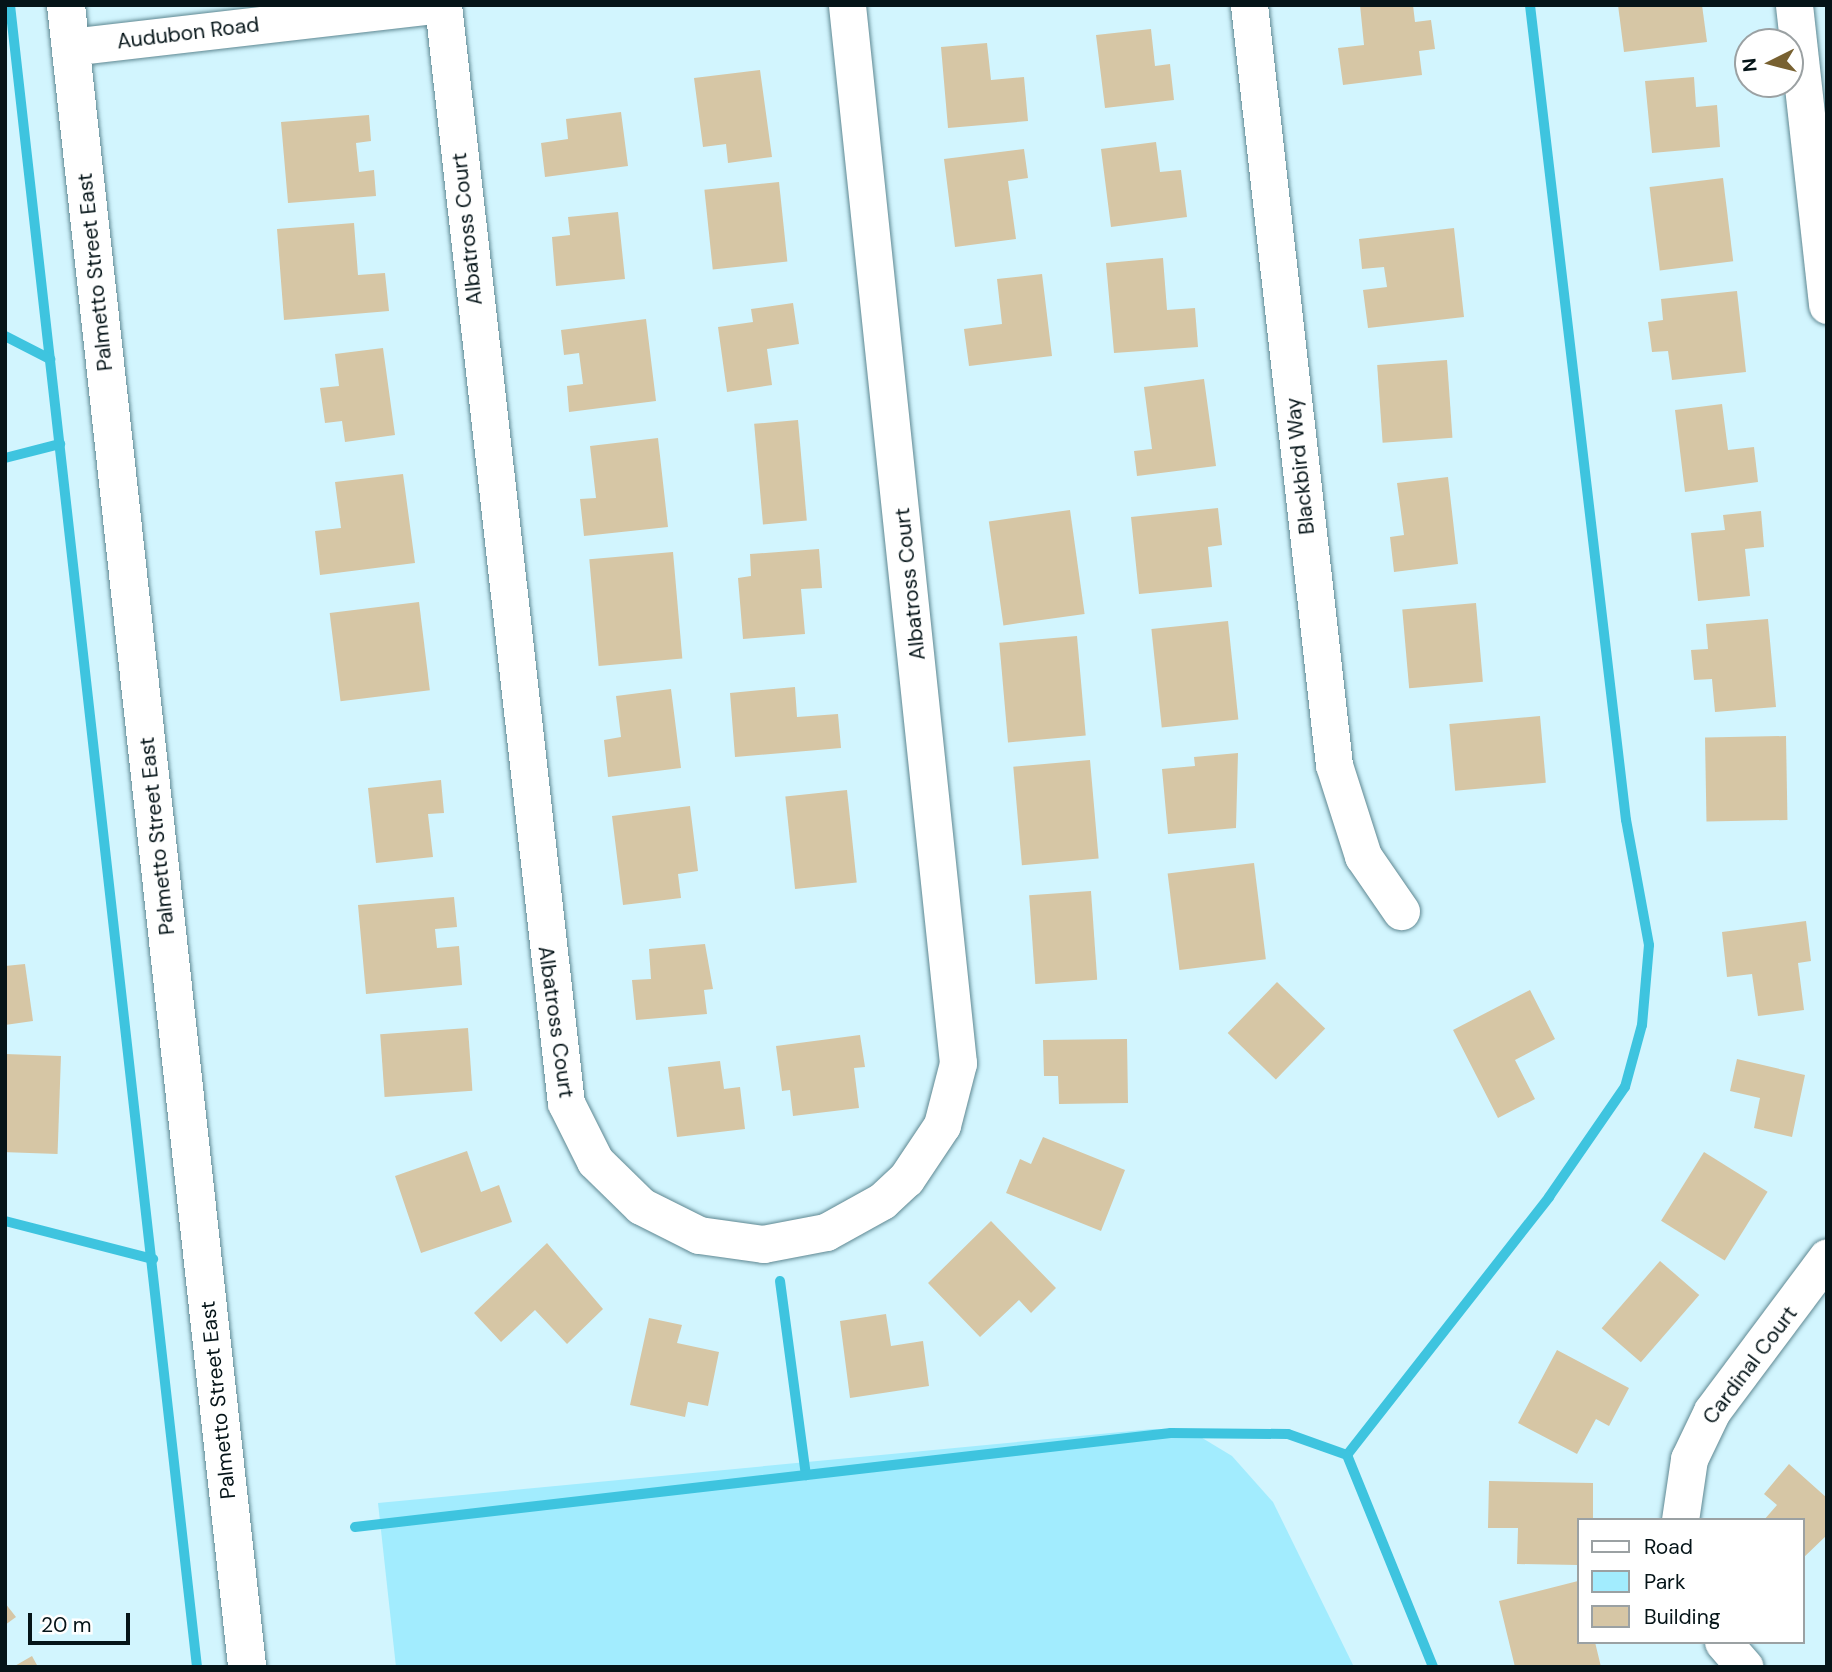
<!DOCTYPE html>
<html>
<head>
<meta charset="utf-8">
<style>
	body { margin:0 }
	#map { position:relative; width:1832px; height:1672px; overflow:hidden; background:#d2f5fe; font-family:"DM Sans",sans-serif }
	div>[style] { position:absolute }
	.green>* { inset:0; background:#a2ecfe }
	.stream>* { height:10px; margin:-5px; padding:0 5px; transform-origin:5px; border-radius:5px; background:#3ec4df }
	.building>* { inset:0; background:#d6c6a5; transform-origin:0 0 }
	.roads { filter:drop-shadow(0 0 2px #5f8892) drop-shadow(0 0 2px #5f8892) }
	.minor>* { height:37px; margin:-18.5px; padding:0 18.5px; transform-origin:18.5px; border-radius:18.5px; background:#fff }
	.major>* { height:38px; margin:-19px; padding:0 19px; transform-origin:19px; border-radius:19px; background:#fff }
	span { translate:-50% -50%; white-space:nowrap; text-align:center; line-height:1.15; -webkit-text-stroke:5px #fff; paint-order:stroke }
	.street-label { font-size:21px; color:#051418 }
	.frame { position:absolute; inset:0; border:7px solid #051418; pointer-events:none }
	.legend { position:absolute; left:1577px; top:1518px; width:228px; height:126px; box-sizing:border-box; background:#fff; border:2px solid #9ba1a3; margin:0; padding:9px 12px; list-style:none; font-size:21px; color:#051418 }
	.legend li { display:flex; align-items:center; gap:14px; height:35px }
	.legend b { width:35px; border:2px solid #9ba1a3 }
	.north { position:absolute; left:1734px; top:28px; width:70px; height:70px; box-sizing:border-box; background:#fff; border:2px solid #9ba1a3; border-radius:50%; rotate:264deg; font-size:19px; font-weight:700; line-height:28px; text-align:center; color:#051418 }
	.north::after { content:''; display:block; margin:auto; width:24px; height:32px; background:#786131; clip-path:polygon(50% 0,100% 100%,50% 72%,0 100%) }
	.scale { position:absolute; left:28px; top:1613px; width:102px; height:32px; box-sizing:border-box; border:4px solid #051418; border-top:0; padding-left:9px; font-size:21px; line-height:24px; white-space:nowrap; color:#051418; -webkit-text-stroke:5px #fff; paint-order:stroke }
</style>
</head>
<body>
<div id="map">
	<div class="green">
		<div style="clip-path:polygon(1153px 1429px,1189px 1430px,1232px 1456px,1273px 1502px,1354px 1667px,396px 1667px,378px 1503px)"></div>
	</div>
	<div class="stream">
		<div style="left:10px;top:5px;width:1672px;rotate:83.58deg"></div>
		<div style="left:5px;top:336px;width:51px;rotate:27.1deg"></div>
		<div style="left:5px;top:458px;width:57px;rotate:-14.3deg"></div>
		<div style="left:5px;top:1221px;width:153px;rotate:14.4deg"></div>
		<div style="left:780px;top:1281px;width:196px;rotate:82.4deg"></div>
		<div style="left:1347px;top:1455px;width:328px;rotate:-51.9deg"></div>
		<div style="left:1549px;top:1197px;width:134px;rotate:-55.4deg"></div>
		<div style="left:1625px;top:1087px;width:64px;rotate:-74.7deg"></div>
		<div style="left:1642px;top:1025px;width:80px;rotate:-85deg"></div>
		<div style="left:1649px;top:945px;width:127px;rotate:-100.4deg"></div>
		<div style="left:1626px;top:820px;width:821px;rotate:-96.72deg"></div>
		<div style="left:355px;top:1527px;width:821px;rotate:-6.57deg"></div>
		<div style="left:1171px;top:1433px;width:117px;rotate:0.5deg"></div>
		<div style="left:1288px;top:1434px;width:63px;rotate:19.6deg"></div>
		<div style="left:1347px;top:1455px;width:229px;rotate:67.9deg"></div>
	</div>
	<div class="building">
		<div style="clip-path:polygon(1360px 5px,1413px 5px,1415px 22px,1431px 20px,1435px 49px,1419px 51px,1422px 75px,1343px 85px,1338px 48px,1364px 45px)"></div>
		<div style="clip-path:polygon(1618px 5px,1702px 5px,1707px 42px,1624px 52px)"></div>
		<div style="clip-path:polygon(1151px 29px,1155px 66px,1170px 64px,1174px 100px,1105px 108px,1096px 35px)"></div>
		<div style="clip-path:polygon(987px 43px,991px 80px,1024px 77px,1028px 121px,948px 128px,941px 47px)"></div>
		<div style="clip-path:polygon(760px 70px,772px 157px,728px 163px,726px 144px,703px 147px,694px 78px)"></div>
		<div style="clip-path:polygon(1694px 77px,1696px 107px,1717px 105px,1720px 147px,1652px 153px,1645px 81px)"></div>
		<div style="clip-path:polygon(621px 112px,628px 166px,545px 177px,541px 143px,568px 139px,566px 119px)"></div>
		<div style="clip-path:polygon(369px 115px,371px 141px,356px 143px,359px 172px,374px 170px,376px 196px,288px 203px,281px 122px)"></div>
		<div style="clip-path:polygon(1156px 142px,1160px 172px,1181px 170px,1187px 217px,1111px 227px,1101px 149px)"></div>
		<div style="clip-path:polygon(1024px 149px,1028px 178px,1008px 181px,1016px 239px,955px 247px,944px 159px)"></div>
		<div style="left:1723px;top:178px;width:84px;height:74px;rotate:83deg"></div>
		<div style="left:779px;top:182px;width:80px;height:75px;rotate:84deg"></div>
		<div style="clip-path:polygon(618px 212px,625px 279px,556px 286px,552px 237px,570px 235px,568px 217px)"></div>
		<div style="clip-path:polygon(354px 223px,358px 275px,385px 273px,389px 311px,284px 320px,277px 229px)"></div>
		<div style="clip-path:polygon(1454px 228px,1464px 317px,1368px 328px,1363px 290px,1387px 287px,1384px 267px,1362px 269px,1359px 239px)"></div>
		<div style="clip-path:polygon(1163px 258px,1167px 310px,1195px 308px,1198px 347px,1114px 353px,1106px 263px)"></div>
		<div style="clip-path:polygon(1042px 274px,1052px 356px,969px 366px,964px 329px,1002px 324px,997px 279px)"></div>
		<div style="clip-path:polygon(1737px 291px,1746px 372px,1672px 380px,1668px 351px,1652px 352px,1648px 322px,1663px 320px,1661px 299px)"></div>
		<div style="clip-path:polygon(793px 303px,799px 344px,767px 349px,772px 385px,727px 392px,718px 327px,753px 322px,751px 309px)"></div>
		<div style="clip-path:polygon(646px 319px,656px 401px,569px 412px,567px 386px,583px 384px,579px 353px,564px 355px,561px 330px)"></div>
		<div style="clip-path:polygon(383px 348px,395px 435px,345px 442px,342px 421px,325px 423px,320px 388px,339px 386px,335px 354px)"></div>
		<div style="left:1447px;top:360px;width:78px;height:70px;rotate:86deg"></div>
		<div style="clip-path:polygon(1204px 379px,1216px 466px,1137px 476px,1134px 451px,1152px 449px,1144px 387px)"></div>
		<div style="clip-path:polygon(1722px 404px,1728px 450px,1754px 447px,1758px 482px,1685px 492px,1675px 410px)"></div>
		<div style="left:798px;top:420px;width:101px;height:44px;rotate:85deg"></div>
		<div style="clip-path:polygon(658px 438px,668px 527px,584px 536px,580px 499px,596px 498px,590px 446px)"></div>
		<div style="clip-path:polygon(403px 474px,415px 563px,320px 575px,315px 531px,341px 528px,335px 482px)"></div>
		<div style="clip-path:polygon(1448px 477px,1458px 564px,1394px 572px,1390px 537px,1404px 535px,1397px 483px)"></div>
		<div style="clip-path:polygon(1218px 508px,1222px 545px,1208px 547px,1212px 587px,1139px 594px,1131px 517px)"></div>
		<div style="left:1070px;top:510px;width:105px;height:82px;rotate:82deg"></div>
		<div style="clip-path:polygon(1761px 511px,1764px 547px,1745px 549px,1750px 596px,1698px 601px,1691px 533px,1725px 530px,1723px 515px)"></div>
		<div style="clip-path:polygon(819px 549px,822px 588px,801px 589px,805px 634px,743px 639px,738px 578px,751px 576px,750px 554px)"></div>
		<div style="left:673px;top:552px;width:107px;height:84px;rotate:85deg"></div>
		<div style="left:419px;top:602px;width:89px;height:90px;rotate:83deg"></div>
		<div style="left:1476px;top:603px;width:79px;height:74px;rotate:85deg"></div>
		<div style="clip-path:polygon(1768px 619px,1776px 707px,1715px 712px,1712px 679px,1694px 680px,1691px 650px,1708px 649px,1706px 624px)"></div>
		<div style="left:1228px;top:621px;width:99px;height:77px;rotate:84deg"></div>
		<div style="left:1077px;top:636px;width:100px;height:78px;rotate:85deg"></div>
		<div style="clip-path:polygon(795px 687px,797px 717px,838px 714px,841px 748px,735px 757px,730px 693px)"></div>
		<div style="clip-path:polygon(671px 689px,681px 768px,608px 777px,604px 740px,621px 737px,616px 696px)"></div>
		<div style="left:1540px;top:716px;width:67px;height:91px;rotate:85deg"></div>
		<div style="left:1786px;top:736px;width:84px;height:81px;rotate:89deg"></div>
		<div style="clip-path:polygon(1238px 753px,1236px 828px,1168px 834px,1162px 769px,1195px 766px,1194px 757px)"></div>
		<div style="left:1090px;top:760px;width:99px;height:77px;rotate:85deg"></div>
		<div style="clip-path:polygon(441px 780px,444px 813px,428px 814px,433px 857px,376px 863px,368px 788px)"></div>
		<div style="left:847px;top:790px;width:93px;height:62px;rotate:84deg"></div>
		<div style="clip-path:polygon(690px 806px,698px 871px,678px 874px,681px 898px,623px 905px,612px 816px)"></div>
		<div style="left:1254px;top:863px;width:97px;height:87px;rotate:83deg"></div>
		<div style="left:1091px;top:891px;width:89px;height:62px;rotate:86deg"></div>
		<div style="clip-path:polygon(454px 897px,457px 927px,435px 929px,437px 948px,459px 946px,462px 985px,366px 994px,358px 905px)"></div>
		<div style="clip-path:polygon(1806px 921px,1811px 961px,1798px 963px,1804px 1010px,1758px 1016px,1752px 974px,1727px 977px,1722px 932px)"></div>
		<div style="clip-path:polygon(705px 944px,713px 989px,704px 990px,707px 1014px,636px 1020px,632px 980px,651px 979px,649px 949px)"></div>
		<div style="clip-path:polygon(25px 964px,33px 1021px,5px 1025px,5px 966px)"></div>
		<div style="left:1277px;top:982px;width:67px;height:71px;rotate:44deg"></div>
		<div style="clip-path:polygon(1530px 990px,1555px 1039px,1515px 1060px,1535px 1099px,1498px 1118px,1453px 1030px)"></div>
		<div style="left:468px;top:1028px;width:63px;height:88px;rotate:86deg"></div>
		<div style="clip-path:polygon(860px 1035px,865px 1067px,854px 1068px,859px 1108px,793px 1116px,790px 1090px,782px 1091px,776px 1046px)"></div>
		<div style="clip-path:polygon(1127px 1039px,1128px 1103px,1059px 1104px,1058px 1076px,1044px 1076px,1043px 1040px)"></div>
		<div style="left:5px;top:1054px;width:56px;height:98px;rotate:2deg"></div>
		<div style="clip-path:polygon(1737px 1059px,1805px 1075px,1792px 1137px,1754px 1128px,1760px 1098px,1730px 1091px)"></div>
		<div style="clip-path:polygon(720px 1061px,724px 1089px,740px 1087px,745px 1129px,677px 1137px,668px 1067px)"></div>
		<div style="clip-path:polygon(1043px 1137px,1125px 1170px,1101px 1231px,1006px 1193px,1020px 1159px,1031px 1164px)"></div>
		<div style="clip-path:polygon(467px 1151px,481px 1192px,499px 1185px,512px 1222px,421px 1253px,395px 1176px)"></div>
		<div style="left:1704px;top:1152px;width:75px;height:81px;rotate:32deg"></div>
		<div style="clip-path:polygon(991px 1221px,1056px 1288px,1031px 1313px,1019px 1300px,980px 1337px,928px 1283px)"></div>
		<div style="clip-path:polygon(547px 1243px,603px 1309px,567px 1344px,535px 1310px,501px 1342px,474px 1313px)"></div>
		<div style="left:1660px;top:1261px;width:52px;height:89px;rotate:41deg"></div>
		<div style="clip-path:polygon(886px 1314px,891px 1346px,923px 1341px,929px 1386px,850px 1398px,840px 1321px)"></div>
		<div style="clip-path:polygon(649px 1318px,682px 1325px,677px 1343px,719px 1352px,708px 1406px,688px 1402px,685px 1417px,630px 1405px)"></div>
		<div style="clip-path:polygon(1557px 1350px,1629px 1388px,1609px 1426px,1596px 1419px,1577px 1454px,1518px 1423px)"></div>
		<div style="clip-path:polygon(1789px 1464px,1827px 1498px,1827px 1535px,1802px 1559px,1802px 1520px,1764px 1520px,1777px 1505px,1764px 1494px)"></div>
		<div style="clip-path:polygon(1489px 1481px,1593px 1483px,1593px 1520px,1578px 1520px,1578px 1565px,1517px 1564px,1518px 1528px,1488px 1528px)"></div>
		<div style="clip-path:polygon(1578px 1581px,1578px 1642px,1595px 1642px,1601px 1667px,1515px 1667px,1499px 1601px)"></div>
		<div style="clip-path:polygon(5px 1603px,16px 1617px,5px 1625px)"></div>
		<div style="clip-path:polygon(32px 1656px,38px 1667px,13px 1667px)"></div>
	</div>
	<div class="roads">
		<div class="minor">
			<div style="left:443px;top:5px;width:1105px;rotate:83.61deg"></div>
			<div style="left:566px;top:1103px;width:65px;rotate:63.4deg"></div>
			<div style="left:595px;top:1161px;width:64px;rotate:44.4deg"></div>
			<div style="left:641px;top:1206px;width:65px;rotate:26.6deg"></div>
			<div style="left:699px;top:1235px;width:65px;rotate:8deg"></div>
			<div style="left:763px;top:1244px;width:64px;rotate:-10.8deg"></div>
			<div style="left:826px;top:1232px;width:64px;rotate:-29deg"></div>
			<div style="left:882px;top:1201px;width:33px;rotate:-43deg"></div>
			<div style="left:906px;top:1179px;width:65px;rotate:-56.3deg"></div>
			<div style="left:942px;top:1125px;width:64px;rotate:-75.5deg"></div>
			<div style="left:958px;top:1063px;width:1064px;rotate:-95.99deg"></div>
			<div style="left:1249px;top:5px;width:765px;rotate:83.62deg"></div>
			<div style="left:1334px;top:765px;width:96px;rotate:72.3deg"></div>
			<div style="left:1363px;top:856px;width:67px;rotate:55.4deg"></div>
			<div style="left:1794px;top:5px;width:302px;rotate:83.7deg"></div>
			<div style="left:70px;top:47px;width:364px;rotate:-6.6deg"></div>
			<div style="left:1680px;top:1520px;width:62px;rotate:-81.6deg"></div>
			<div style="left:1689px;top:1459px;width:53px;rotate:-64.4deg"></div>
			<div style="left:1712px;top:1411px;width:192px;rotate:-53.2deg"></div>
			<div style="left:1723px;top:1642px;width:33px;rotate:49deg"></div>
		</div>
		<div class="major">
			<div style="left:66px;top:5px;width:1672px;rotate:83.78deg"></div>
		</div>
	</div>
	<div class="street-label">
		<span style="left:188px;top:33px;rotate:-7deg">Audubon Road</span>
		<span style="left:467px;top:229px;rotate:-96deg">Albatross Court</span>
		<span style="left:95px;top:272px;rotate:-96deg">Palmetto Street East</span>
		<span style="left:1300px;top:466px;rotate:-96deg">Blackbird Way</span>
		<span style="left:910px;top:584px;rotate:-96deg">Albatross Court</span>
		<span style="left:157px;top:836px;rotate:-96deg">Palmetto Street East</span>
		<span style="left:556px;top:1022px;rotate:82deg">Albatross Court</span>
		<span style="left:1750px;top:1365px;rotate:-53deg">Cardinal Court</span>
		<span style="left:218px;top:1400px;rotate:-96deg">Palmetto Street East</span>
	</div>
	<div class="frame"></div>
	<ul class="legend">
	<li><b style="height:9px;background:#fff"></b>Road</li>
	<li><b style="height:19px;background:#a2ecfe"></b>Park</li>
	<li><b style="height:19px;background:#d6c6a5"></b>Building</li>
	</ul>
	<div class="north">N</div>
	<div class="scale">20 m</div>
</div>
</body>
</html>
